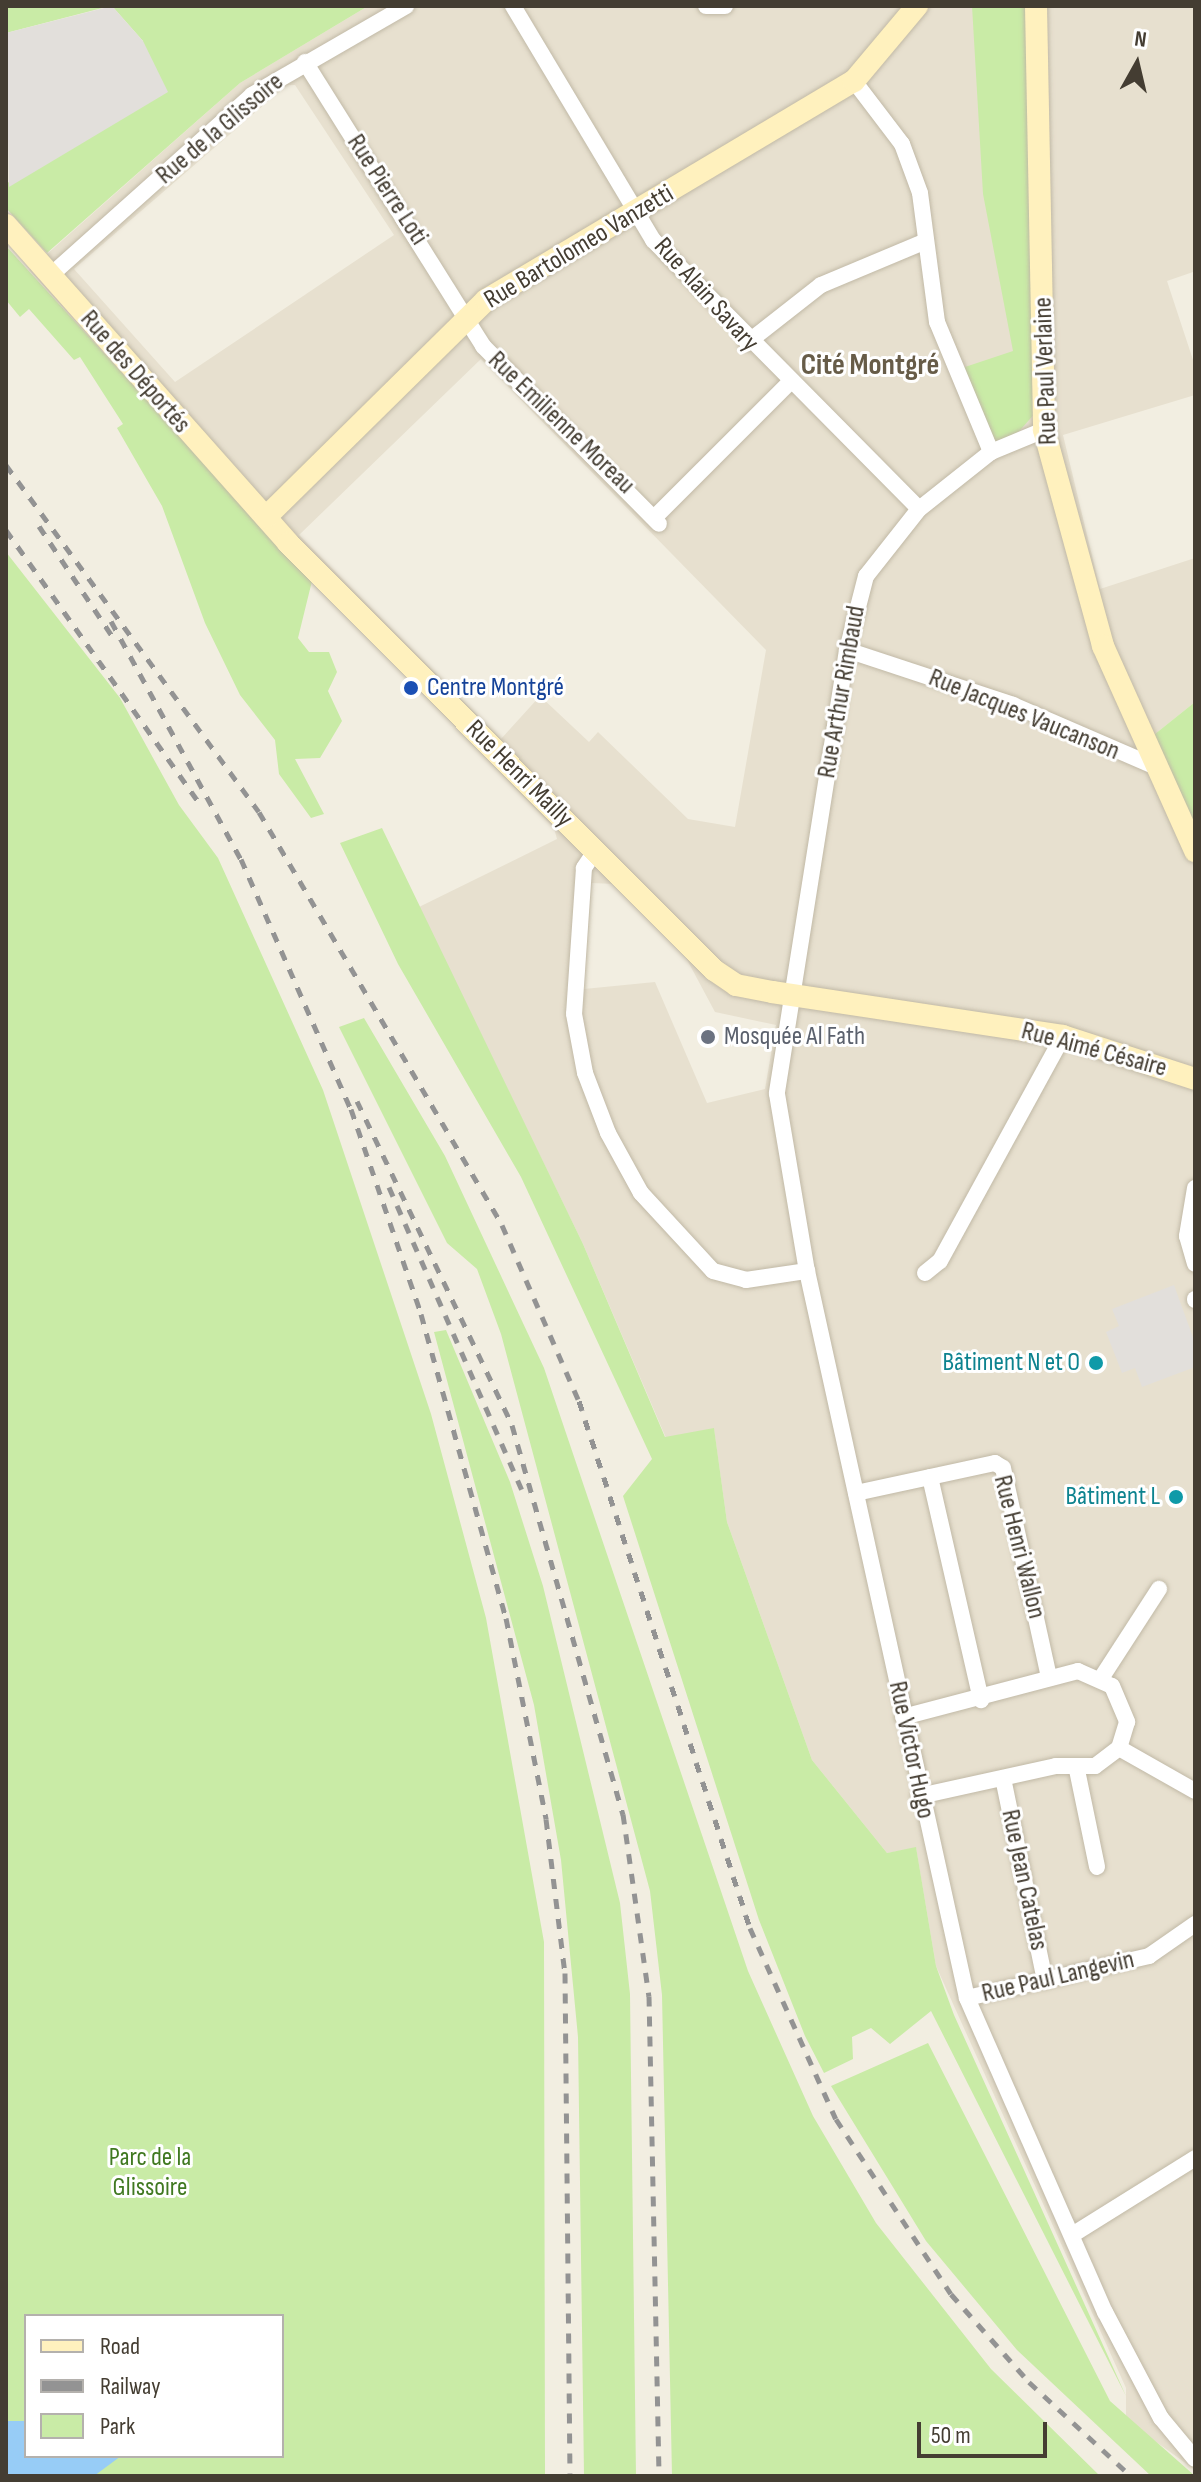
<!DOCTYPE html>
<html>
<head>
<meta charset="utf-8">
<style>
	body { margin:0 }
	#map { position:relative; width:1201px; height:2482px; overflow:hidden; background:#f2eee1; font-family:"Sofia Sans Condensed",sans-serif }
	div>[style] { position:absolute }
	.residential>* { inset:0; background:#e7e0cf }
	.green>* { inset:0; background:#c9eba6 }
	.parking>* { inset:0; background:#e2dfdb }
	.water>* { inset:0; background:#97ccf6 }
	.roads { filter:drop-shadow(0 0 2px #c1b9a6) drop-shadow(0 0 2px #c1b9a6) }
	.street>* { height:16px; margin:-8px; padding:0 8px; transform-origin:8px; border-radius:8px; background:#fff }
	.secondary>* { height:22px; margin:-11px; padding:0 11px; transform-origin:11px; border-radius:11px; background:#fff1be }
	.rail>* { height:5px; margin-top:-2.5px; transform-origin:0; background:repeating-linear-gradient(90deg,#939393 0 10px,transparent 0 20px) }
	.dots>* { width:22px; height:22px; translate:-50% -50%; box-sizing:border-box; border:4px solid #fff; border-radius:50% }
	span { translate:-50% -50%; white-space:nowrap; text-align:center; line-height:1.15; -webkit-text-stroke:6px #fff; paint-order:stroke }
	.street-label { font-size:26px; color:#443d32 }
	.transit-label { font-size:26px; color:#164399 }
	.left { translate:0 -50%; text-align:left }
	.worship-label { font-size:26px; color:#5b616d }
	.culture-label { font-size:26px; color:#0d838f }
	.right { translate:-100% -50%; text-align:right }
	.park-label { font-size:26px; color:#407921 }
	.quarter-label { font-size:30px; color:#675c48; font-weight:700 }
	.frame { position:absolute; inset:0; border:8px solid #443d32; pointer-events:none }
	.legend { position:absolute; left:24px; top:2314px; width:260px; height:144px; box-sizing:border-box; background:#fff; border:2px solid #b4b1ad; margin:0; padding:10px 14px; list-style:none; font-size:24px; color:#443d32 }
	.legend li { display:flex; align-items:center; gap:16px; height:40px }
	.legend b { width:40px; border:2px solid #b4b1ad }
	.north { position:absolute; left:1097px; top:24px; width:80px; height:80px; -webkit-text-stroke:6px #fff; paint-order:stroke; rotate:8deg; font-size:22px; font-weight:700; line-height:32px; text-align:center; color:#443d32 }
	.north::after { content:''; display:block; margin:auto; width:28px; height:36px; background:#443d32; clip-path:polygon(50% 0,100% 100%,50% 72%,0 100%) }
	.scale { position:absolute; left:917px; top:2422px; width:130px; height:36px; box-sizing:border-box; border:4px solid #443d32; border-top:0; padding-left:10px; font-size:24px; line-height:28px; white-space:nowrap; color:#443d32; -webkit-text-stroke:6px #fff; paint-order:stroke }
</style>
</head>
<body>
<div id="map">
	<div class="residential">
		<div style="clip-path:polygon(evenodd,368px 6px,1195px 6px,1195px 278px,1193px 272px,1167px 281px,1195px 366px,1195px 395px,1063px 435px,1100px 589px,1195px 558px,1195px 702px,1150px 738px,1195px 826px,1195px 2470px,1126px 2420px,1126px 2388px,936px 1966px,916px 1848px,887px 1853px,812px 1760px,727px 1522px,714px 1429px,666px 1438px,583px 1244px,419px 907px,557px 839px,554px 828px,252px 519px,29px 270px,240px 83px,368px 6px,287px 85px,295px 85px,394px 235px,175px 382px,74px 269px,287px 85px,368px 6px,481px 359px,766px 650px,735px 827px,688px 819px,598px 732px,589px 742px,540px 696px,501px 739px,299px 535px,481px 359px,368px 6px,592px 883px,614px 884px,685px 956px,715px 1012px,776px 1025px,765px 1089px,707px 1103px,655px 982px,584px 989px,592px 883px)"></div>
	</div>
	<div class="green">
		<div style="clip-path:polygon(6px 6px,110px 6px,6px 33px)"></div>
		<div style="clip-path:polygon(112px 6px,368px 6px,240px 83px,47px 253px,6px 208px,6px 185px,143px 41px)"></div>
		<div style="clip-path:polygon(972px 6px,1031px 6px,1037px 411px,1015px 436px,994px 443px,962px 368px,1013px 351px,983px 194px)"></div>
		<div style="clip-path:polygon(6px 246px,312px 581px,298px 638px,309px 652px,329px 652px,337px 672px,328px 691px,342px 721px,320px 758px,295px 759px,324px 814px,311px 818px,279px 774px,275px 740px,240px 695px,205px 623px,162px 506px,117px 428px,123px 424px,80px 357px,74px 360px,29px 309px,20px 317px,6px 300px)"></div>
		<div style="clip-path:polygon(evenodd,6px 552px,120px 698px,179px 805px,218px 858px,323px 1090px,431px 1414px,486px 1618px,544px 1942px,545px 2476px,6px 2476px,6px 552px,26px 2316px,282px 2316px,282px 2456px,26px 2456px,26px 2316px)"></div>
		<div style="clip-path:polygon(1195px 702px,1195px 826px,1150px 738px)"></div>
		<div style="clip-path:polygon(382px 828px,583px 1244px,665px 1437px,714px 1428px,727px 1522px,812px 1760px,887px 1853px,916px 1847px,936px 1966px,954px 2015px,1126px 2396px,931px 2011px,890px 2044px,871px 2028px,852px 2037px,853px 2059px,824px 2073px,805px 2036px,759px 1920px,623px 1496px,652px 1459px,521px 1177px,398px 964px,340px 843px)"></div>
		<div style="clip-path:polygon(364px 1018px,445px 1156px,544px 1368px,748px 1971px,813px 2116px,876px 2223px,991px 2369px,1100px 2476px,672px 2476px,662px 1995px,650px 1891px,501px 1334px,477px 1269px,447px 1243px,339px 1027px)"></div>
		<div style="clip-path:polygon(446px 1330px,510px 1482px,543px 1586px,620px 1903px,630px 1994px,636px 2476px,584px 2476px,578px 2037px,561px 1860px,534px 1705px,434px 1332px)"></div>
		<div style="clip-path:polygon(928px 2043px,1110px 2401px,1195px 2476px,1151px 2476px,1017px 2350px,926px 2241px,831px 2086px)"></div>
	</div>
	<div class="parking">
		<div style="clip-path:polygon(112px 6px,143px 41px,168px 92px,9px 187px,6px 33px)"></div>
		<div style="clip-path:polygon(1174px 1285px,1195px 1343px,1195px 1367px,1142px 1387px,1135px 1368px,1122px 1373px,1106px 1332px,1119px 1326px,1112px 1309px)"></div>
	</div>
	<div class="water">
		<div style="clip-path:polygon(6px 2421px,26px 2421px,26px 2456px,121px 2456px,94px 2476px,6px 2476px)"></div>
	</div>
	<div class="roads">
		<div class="street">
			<div style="left:513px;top:6px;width:273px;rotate:59.1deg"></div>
			<div style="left:653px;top:240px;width:378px;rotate:45.3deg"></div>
			<div style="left:706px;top:6px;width:19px"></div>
			<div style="left:305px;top:62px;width:335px;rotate:57.9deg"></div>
			<div style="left:483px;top:346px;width:250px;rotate:45.3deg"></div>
			<div style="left:854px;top:81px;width:79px;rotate:52.7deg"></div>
			<div style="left:902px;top:144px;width:52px;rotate:69.8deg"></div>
			<div style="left:920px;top:193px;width:130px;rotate:82.5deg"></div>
			<div style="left:937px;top:322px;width:141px;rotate:67.4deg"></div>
			<div style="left:51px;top:275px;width:270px;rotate:-41.8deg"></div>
			<div style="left:252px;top:95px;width:178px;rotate:-30deg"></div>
			<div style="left:747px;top:343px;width:94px;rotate:-38.1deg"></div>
			<div style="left:821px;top:285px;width:112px;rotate:-22.7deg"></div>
			<div style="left:1044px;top:430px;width:57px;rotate:157.5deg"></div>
			<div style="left:991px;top:452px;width:92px;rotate:141.6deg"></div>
			<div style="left:919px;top:509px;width:85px;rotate:128.3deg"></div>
			<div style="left:866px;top:576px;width:76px;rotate:104.4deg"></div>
			<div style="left:847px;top:650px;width:449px;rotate:99deg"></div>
			<div style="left:777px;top:1094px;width:180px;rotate:80.4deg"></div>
			<div style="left:807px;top:1271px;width:744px;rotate:77.59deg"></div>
			<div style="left:967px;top:1998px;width:343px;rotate:66.3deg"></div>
			<div style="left:1105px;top:2312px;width:120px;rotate:62.2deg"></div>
			<div style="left:1161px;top:2418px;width:53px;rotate:50.3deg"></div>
			<div style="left:656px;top:516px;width:188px;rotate:-45deg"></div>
			<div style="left:847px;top:650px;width:175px;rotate:18.3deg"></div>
			<div style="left:1013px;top:705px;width:154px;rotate:23.4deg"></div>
			<div style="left:596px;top:850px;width:22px;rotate:124deg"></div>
			<div style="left:584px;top:868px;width:146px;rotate:93.9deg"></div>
			<div style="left:574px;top:1014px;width:60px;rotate:79.4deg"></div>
			<div style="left:585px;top:1073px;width:64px;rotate:69deg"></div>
			<div style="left:608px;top:1133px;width:68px;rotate:61.2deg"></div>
			<div style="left:641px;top:1193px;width:106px;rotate:47.3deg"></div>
			<div style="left:713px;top:1271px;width:34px;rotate:15deg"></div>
			<div style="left:746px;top:1280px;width:62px;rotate:-8.4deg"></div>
			<div style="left:1195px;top:1188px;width:49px;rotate:99.5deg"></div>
			<div style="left:1187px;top:1236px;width:29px;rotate:74deg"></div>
			<div style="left:925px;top:1273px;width:19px;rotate:-39deg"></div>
			<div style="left:940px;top:1261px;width:256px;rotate:-61.3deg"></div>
			<div style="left:1195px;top:1299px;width:1px;rotate:90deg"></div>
			<div style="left:930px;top:1477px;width:229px;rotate:77.1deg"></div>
			<div style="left:856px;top:1493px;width:142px;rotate:-12.2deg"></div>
			<div style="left:995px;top:1463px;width:9px;rotate:32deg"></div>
			<div style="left:1003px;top:1468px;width:215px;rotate:77.6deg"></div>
			<div style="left:1102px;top:1677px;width:105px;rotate:-57.1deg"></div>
			<div style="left:903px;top:1717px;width:181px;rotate:-14.7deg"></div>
			<div style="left:1078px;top:1671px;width:37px;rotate:24deg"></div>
			<div style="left:1112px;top:1686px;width:39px;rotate:67deg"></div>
			<div style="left:1127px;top:1722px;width:27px;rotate:107deg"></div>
			<div style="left:1119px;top:1748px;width:30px;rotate:143deg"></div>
			<div style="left:1095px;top:1766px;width:39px;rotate:180deg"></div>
			<div style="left:1056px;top:1766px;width:140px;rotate:167.6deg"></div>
			<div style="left:1119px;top:1748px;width:87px;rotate:29.5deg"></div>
			<div style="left:1077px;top:1770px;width:99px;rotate:78.3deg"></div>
			<div style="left:1003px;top:1778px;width:207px;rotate:78.3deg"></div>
			<div style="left:967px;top:1998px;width:187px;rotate:-13deg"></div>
			<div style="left:1149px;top:1956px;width:56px;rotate:-34.8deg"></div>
			<div style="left:1072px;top:2235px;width:145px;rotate:-32deg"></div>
		</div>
		<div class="secondary">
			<div style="left:1036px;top:6px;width:424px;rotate:88.9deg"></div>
			<div style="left:1044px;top:430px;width:224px;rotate:74.7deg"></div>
			<div style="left:1103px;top:646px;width:225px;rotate:65.8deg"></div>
			<div style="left:6px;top:225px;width:425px;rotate:48.4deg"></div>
			<div style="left:288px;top:543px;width:603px;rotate:45.07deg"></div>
			<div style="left:714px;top:970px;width:27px;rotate:34deg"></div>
			<div style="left:736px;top:985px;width:37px;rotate:11deg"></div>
			<div style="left:772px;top:992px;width:294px;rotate:8.6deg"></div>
			<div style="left:1063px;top:1036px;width:139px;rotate:18deg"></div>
			<div style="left:266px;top:517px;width:309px;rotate:-44.6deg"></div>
			<div style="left:486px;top:300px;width:428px;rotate:-30.8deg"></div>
			<div style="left:854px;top:81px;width:98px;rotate:-50deg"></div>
		</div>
	</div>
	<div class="rail">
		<div style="left:6px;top:465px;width:429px;rotate:53.9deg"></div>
		<div style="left:259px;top:812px;width:479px;rotate:59.5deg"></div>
		<div style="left:502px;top:1225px;width:192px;rotate:66.4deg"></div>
		<div style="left:579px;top:1401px;width:554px;rotate:72.02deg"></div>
		<div style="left:750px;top:1928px;width:209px;rotate:65.8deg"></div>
		<div style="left:836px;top:2119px;width:209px;rotate:56.7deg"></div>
		<div style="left:951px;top:2294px;width:118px;rotate:48.4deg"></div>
		<div style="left:1029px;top:2382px;width:139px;rotate:42.7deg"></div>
		<div style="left:39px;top:526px;width:132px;rotate:56.4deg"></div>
		<div style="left:6px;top:530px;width:336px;rotate:54.7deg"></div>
		<div style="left:111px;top:621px;width:271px;rotate:61.4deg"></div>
		<div style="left:241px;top:859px;width:273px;rotate:66.3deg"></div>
		<div style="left:351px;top:1109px;width:217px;rotate:71.1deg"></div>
		<div style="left:421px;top:1314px;width:316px;rotate:74.4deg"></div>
		<div style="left:506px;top:1618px;width:205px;rotate:78.7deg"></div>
		<div style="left:546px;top:1819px;width:155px;rotate:83deg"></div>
		<div style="left:565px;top:1973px;width:503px;rotate:89.43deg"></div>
		<div style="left:357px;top:1101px;width:359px;rotate:64.4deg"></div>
		<div style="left:512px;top:1425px;width:405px;rotate:74.1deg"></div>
		<div style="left:623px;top:1814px;width:184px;rotate:81.9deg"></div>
		<div style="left:649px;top:1996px;width:480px;rotate:88.8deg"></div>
		<div style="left:389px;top:1187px;width:336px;rotate:66.3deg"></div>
	</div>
	<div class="dots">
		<div style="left:411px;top:688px;background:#1a4fb4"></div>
		<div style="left:708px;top:1037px;background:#6b7280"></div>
		<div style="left:1096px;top:1363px;background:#0f9aa8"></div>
		<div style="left:1176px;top:1497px;background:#0f9aa8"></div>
	</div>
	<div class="street-label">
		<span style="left:220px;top:129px;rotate:-40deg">Rue de la Glissoire</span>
		<span style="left:387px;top:190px;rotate:57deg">Rue Pierre Loti</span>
		<span style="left:579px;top:247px;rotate:-31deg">Rue Bartolomeo Vanzetti</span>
		<span style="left:706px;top:295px;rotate:48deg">Rue Alain Savary</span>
		<span style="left:1046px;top:371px;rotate:-92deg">Rue Paul Verlaine</span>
		<span style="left:135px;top:372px;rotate:49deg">Rue des Déportés</span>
		<span style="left:561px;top:423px;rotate:44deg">Rue Emilienne Moreau</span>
		<span style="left:842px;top:692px;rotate:-80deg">Rue Arthur Rimbaud</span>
		<span style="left:1024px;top:715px;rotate:22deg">Rue Jacques Vaucanson</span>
		<span style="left:519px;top:774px;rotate:45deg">Rue Henri Mailly</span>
		<span style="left:1094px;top:1050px;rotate:15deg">Rue Aimé Césaire</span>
		<span style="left:1019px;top:1547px;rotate:76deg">Rue Henri Wallon</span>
		<span style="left:911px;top:1750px;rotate:78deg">Rue Victor Hugo</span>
		<span style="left:1024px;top:1880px;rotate:78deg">Rue Jean Catelas</span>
		<span style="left:1058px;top:1977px;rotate:-13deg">Rue Paul Langevin</span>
	</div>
	<div class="transit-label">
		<span class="left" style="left:427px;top:688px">Centre Montgré</span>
	</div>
	<div class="worship-label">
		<span class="left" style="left:724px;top:1037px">Mosquée Al Fath</span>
	</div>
	<div class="culture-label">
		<span class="right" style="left:1080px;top:1363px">Bâtiment N et O</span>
		<span class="right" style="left:1160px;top:1497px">Bâtiment L</span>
	</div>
	<div class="park-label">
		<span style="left:150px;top:2173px">Parc de la<br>Glissoire</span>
	</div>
	<div class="quarter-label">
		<span style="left:870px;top:365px">Cité Montgré</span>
	</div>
	<div class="frame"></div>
	<ul class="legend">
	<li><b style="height:10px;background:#fff1be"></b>Road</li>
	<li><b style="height:10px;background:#939393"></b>Railway</li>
	<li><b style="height:22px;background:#c9eba6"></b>Park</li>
	</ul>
	<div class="north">N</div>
	<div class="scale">50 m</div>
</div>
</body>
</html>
